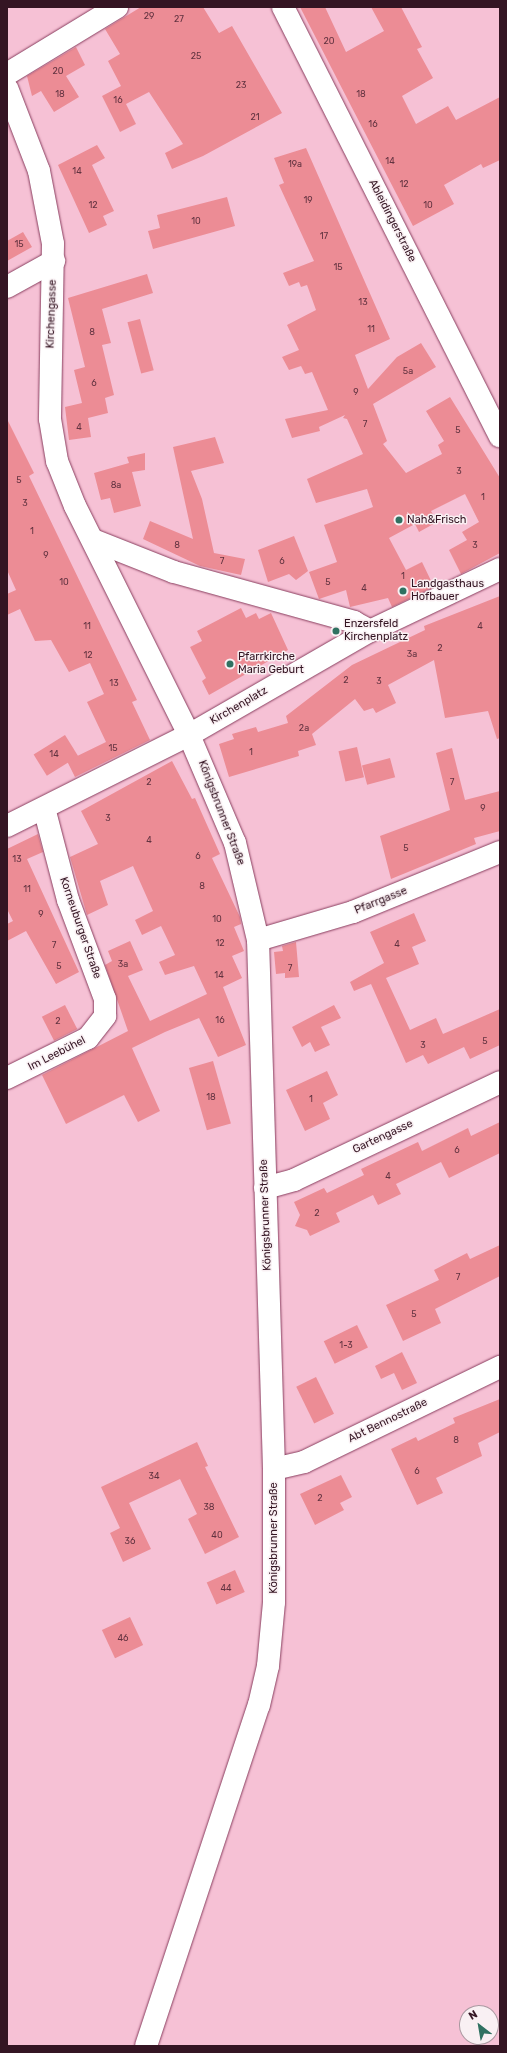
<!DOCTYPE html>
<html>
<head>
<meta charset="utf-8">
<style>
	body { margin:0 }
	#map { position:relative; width:507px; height:2053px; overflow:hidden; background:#f6c1d5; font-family:Rubik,sans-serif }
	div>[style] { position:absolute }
	.building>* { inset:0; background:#ec8c95; transform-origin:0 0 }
	.roads { filter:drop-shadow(0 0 1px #893e5f) drop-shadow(0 0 1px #893e5f) }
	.minor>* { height:22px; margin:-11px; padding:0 11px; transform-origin:11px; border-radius:11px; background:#fff }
	.tertiary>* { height:22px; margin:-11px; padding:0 11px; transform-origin:11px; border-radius:11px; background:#fff }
	.dots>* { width:11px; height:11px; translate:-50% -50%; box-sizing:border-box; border:2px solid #f9f0f3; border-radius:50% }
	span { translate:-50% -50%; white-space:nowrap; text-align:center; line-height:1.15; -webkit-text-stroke:3px #f9f0f3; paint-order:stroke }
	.number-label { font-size:9px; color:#623340 }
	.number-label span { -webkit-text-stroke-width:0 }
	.street-label { font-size:11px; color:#341523 }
	.poi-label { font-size:11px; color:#341523 }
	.left { translate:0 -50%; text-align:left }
	.frame { position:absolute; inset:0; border:8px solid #341523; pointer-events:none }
	.north { position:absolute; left:459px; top:2005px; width:40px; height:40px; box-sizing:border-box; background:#f9f0f3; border:1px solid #aa98a0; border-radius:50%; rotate:329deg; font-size:11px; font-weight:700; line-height:16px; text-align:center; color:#341523 }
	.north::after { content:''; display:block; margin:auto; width:14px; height:18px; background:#307161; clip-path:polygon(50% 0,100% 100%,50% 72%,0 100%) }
</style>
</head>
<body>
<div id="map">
	<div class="building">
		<div style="clip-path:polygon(141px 7px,203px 7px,219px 33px,232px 26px,282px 113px,203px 156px,172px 169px,165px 153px,183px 144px,149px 92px,126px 104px,136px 124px,120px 132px,102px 96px,121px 86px,108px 61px,120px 54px,105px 29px)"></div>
		<div style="clip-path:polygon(300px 7px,325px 7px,346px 52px,384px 31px,371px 7px,401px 7px,422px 47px,417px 49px,433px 78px,402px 96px,416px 124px,448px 106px,456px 120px,500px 97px,500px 160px,483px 168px,481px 164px,444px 185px,454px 204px,413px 226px)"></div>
		<div style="clip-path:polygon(76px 47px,85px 65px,66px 76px,79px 97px,54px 112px,41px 91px,32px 96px,27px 76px)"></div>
		<div style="clip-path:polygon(97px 145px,105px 158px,92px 165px,114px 211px,103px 216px,107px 225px,89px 233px,58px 165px)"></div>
		<div style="clip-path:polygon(306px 148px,390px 339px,355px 355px,368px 389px,397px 357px,421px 343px,436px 367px,373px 404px,387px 441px,383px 444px,406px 473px,442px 454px,438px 445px,444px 441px,426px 411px,450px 397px,500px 478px,500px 553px,461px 574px,449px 550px,467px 540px,462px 532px,479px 522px,465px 494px,431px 511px,437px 522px,419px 532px,415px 524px,389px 538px,406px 570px,422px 562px,434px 587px,392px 607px,388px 598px,350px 607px,346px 590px,319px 599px,309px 572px,337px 562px,324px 525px,373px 507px,367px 489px,316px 503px,307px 479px,363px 454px,347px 419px,343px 418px,345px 415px,319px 427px,320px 431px,292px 438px,285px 419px,328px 410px,312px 372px,305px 374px,301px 366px,289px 370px,282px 357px,299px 350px,287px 325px,316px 310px,307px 285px,301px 287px,299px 282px,289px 286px,283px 273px,314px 261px,279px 185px,284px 183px,274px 158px)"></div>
		<div style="clip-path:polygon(227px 197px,235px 226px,153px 249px,148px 231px,160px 228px,157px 215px)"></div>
		<div style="clip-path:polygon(23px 232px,32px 247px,7px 261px,7px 241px)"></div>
		<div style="clip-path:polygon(147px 274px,153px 293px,102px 309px,111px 343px,102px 345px,114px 395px,105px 398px,108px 413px,88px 418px,91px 437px,69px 440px,65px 407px,82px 403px,74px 370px,85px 367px,68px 298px)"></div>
		<div style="left:140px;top:319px;width:53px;height:13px;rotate:75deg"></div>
		<div style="clip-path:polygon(7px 419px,34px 473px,29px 476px,137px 700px,132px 702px,150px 740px,75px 777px,67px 761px,106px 742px,87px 702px,104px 694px,90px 663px,69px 672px,51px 640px,35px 641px,20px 609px,7px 615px,7px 594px,16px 590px,7px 570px)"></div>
		<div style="clip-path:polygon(215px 437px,224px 463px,191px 471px,202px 499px,214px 553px,245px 559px,241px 575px,200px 566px,143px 539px,150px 521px,193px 539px,173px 447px)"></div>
		<div style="clip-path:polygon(145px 453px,145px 470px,132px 472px,141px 506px,114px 513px,110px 498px,101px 500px,94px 473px,129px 463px,127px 457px)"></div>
		<div style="clip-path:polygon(294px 536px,308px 571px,296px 580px,289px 574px,268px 582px,258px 550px)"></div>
		<div style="clip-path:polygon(500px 596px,500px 738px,497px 739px,488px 711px,445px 718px,434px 660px,388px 685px,396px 703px,376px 713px,373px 708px,364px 711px,355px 699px,312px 734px,316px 745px,298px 751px,299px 756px,229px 777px,219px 744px,234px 739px,232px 734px,256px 727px,258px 732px,288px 723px,286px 716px,352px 665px,425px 630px,424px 626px)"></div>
		<div style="clip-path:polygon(241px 608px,246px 618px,256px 613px,259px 619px,271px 613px,288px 650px,209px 695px,202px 681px,206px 678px,190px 647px,202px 641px,197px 631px)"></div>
		<div style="left:65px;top:735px;width:25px;height:37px;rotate:58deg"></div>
		<div style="left:357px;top:747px;width:31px;height:19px;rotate:77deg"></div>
		<div style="clip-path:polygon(452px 748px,465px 800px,500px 791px,500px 831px,474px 838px,476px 844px,391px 879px,380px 836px,450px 810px,436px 753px)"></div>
		<div style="left:390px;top:758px;width:20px;height:29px;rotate:75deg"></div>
		<div style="clip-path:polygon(172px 761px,192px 799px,195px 798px,220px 854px,212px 858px,240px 917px,241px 924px,234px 927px,244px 951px,232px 956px,242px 978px,223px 987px,246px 1045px,218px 1057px,199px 1018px,165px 1032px,132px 1048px,160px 1111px,138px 1122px,124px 1095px,66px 1124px,42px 1075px,128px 1031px,105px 965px,112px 961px,108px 951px,130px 941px,143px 970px,128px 976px,150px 1021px,207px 994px,194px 966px,165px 975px,159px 962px,175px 955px,161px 926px,142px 935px,135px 920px,153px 911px,133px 866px,100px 881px,108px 905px,87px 915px,70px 857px,98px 844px,81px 811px)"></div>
		<div style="clip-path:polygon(38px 834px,43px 852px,27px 859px,79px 972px,56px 984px,26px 931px,7px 941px,7px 924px,13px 921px,7px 909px,7px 849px)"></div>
		<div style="clip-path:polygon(414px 913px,426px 941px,412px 947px,419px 964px,386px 978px,410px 1030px,436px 1018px,443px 1034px,500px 1009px,500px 1045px,470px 1059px,464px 1047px,428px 1064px,423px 1055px,406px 1063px,371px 984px,354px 991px,350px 982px,384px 963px,370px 932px)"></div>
		<div style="clip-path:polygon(296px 942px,299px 977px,285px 978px,285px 973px,276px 974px,274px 952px,283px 951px,282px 946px)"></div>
		<div style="left:65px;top:1005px;width:27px;height:26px;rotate:63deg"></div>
		<div style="clip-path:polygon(334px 1005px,341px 1018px,321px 1027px,330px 1045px,315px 1052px,310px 1042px,302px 1047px,292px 1027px)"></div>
		<div style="left:213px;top:1061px;width:65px;height:25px;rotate:74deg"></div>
		<div style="clip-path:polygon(327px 1071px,338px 1095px,323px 1103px,330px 1119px,305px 1131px,286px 1090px)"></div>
		<div style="clip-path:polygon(500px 1122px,500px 1153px,449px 1178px,441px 1162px,396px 1184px,401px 1194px,378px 1205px,373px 1195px,336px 1213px,340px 1222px,310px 1236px,307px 1230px,295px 1226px,300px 1215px,294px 1202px,324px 1188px,327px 1193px,364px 1175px,361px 1169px,418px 1142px,422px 1151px,468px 1128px,471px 1136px)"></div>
		<div style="clip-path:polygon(500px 1245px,500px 1276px,435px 1309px,441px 1323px,403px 1341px,386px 1305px,439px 1280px,434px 1270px,467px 1253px,470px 1259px)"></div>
		<div style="left:357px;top:1325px;width:25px;height:37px;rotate:64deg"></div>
		<div style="clip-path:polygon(402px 1352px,417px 1383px,402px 1390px,394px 1373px,381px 1379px,375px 1366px)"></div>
		<div style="left:316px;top:1377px;width:41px;height:22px;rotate:64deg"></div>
		<div style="clip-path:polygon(500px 1399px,500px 1432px,478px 1443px,482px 1456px,436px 1478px,443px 1493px,417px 1505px,391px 1449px,416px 1437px,418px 1441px,455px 1423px,453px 1418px)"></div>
		<div style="clip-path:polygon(197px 1442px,208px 1466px,205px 1467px,239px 1537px,205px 1554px,188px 1519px,197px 1514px,180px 1479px,129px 1503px,151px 1549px,123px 1562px,110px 1533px,120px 1528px,101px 1487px)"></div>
		<div style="clip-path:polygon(341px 1475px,352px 1497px,340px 1503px,344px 1510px,315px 1525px,300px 1494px)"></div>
		<div style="left:235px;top:1570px;width:24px;height:31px;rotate:66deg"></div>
		<div style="left:130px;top:1617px;width:31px;height:31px;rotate:65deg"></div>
	</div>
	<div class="roads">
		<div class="minor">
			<div style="left:7px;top:74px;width:129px;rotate:-31.3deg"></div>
			<div style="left:7px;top:88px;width:89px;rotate:68.9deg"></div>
			<div style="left:39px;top:171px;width:74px;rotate:79.1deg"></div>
			<div style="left:53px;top:244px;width:175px;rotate:91deg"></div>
			<div style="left:50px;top:419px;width:43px;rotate:80.5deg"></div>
			<div style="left:57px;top:461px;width:48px;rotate:68.2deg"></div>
			<div style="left:75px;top:506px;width:256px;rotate:63.5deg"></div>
			<div style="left:7px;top:287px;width:54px;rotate:-29deg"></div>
			<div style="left:93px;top:540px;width:87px;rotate:21.6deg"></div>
			<div style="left:174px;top:572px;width:187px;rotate:15.5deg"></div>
			<div style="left:354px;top:622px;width:18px;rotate:29deg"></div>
			<div style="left:258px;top:940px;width:99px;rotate:-16.4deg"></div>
			<div style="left:353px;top:912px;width:159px;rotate:-22.2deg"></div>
			<div style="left:7px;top:1078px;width:90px;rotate:-26.3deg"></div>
			<div style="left:88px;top:1038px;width:28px;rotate:-52deg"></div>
			<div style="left:105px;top:1016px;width:17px;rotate:-90deg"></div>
			<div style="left:105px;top:999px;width:106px;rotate:-110.5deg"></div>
			<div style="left:68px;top:900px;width:95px;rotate:-104.6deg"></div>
			<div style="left:265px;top:1188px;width:30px;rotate:-15deg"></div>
			<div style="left:294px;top:1180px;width:228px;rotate:-25.4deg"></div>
			<div style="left:274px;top:1469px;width:31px;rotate:-13deg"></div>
			<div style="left:304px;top:1462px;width:218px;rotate:-25.9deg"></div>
		</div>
		<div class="tertiary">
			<div style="left:283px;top:7px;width:481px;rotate:63.2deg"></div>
			<div style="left:7px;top:826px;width:203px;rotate:-26.6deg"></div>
			<div style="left:189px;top:735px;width:209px;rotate:-29.9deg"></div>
			<div style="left:370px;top:631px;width:144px;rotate:-25.5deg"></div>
			<div style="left:146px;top:2046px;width:359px;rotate:-71.7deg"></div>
			<div style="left:259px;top:1705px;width:40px;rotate:-77deg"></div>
			<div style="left:268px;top:1666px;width:64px;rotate:-84.6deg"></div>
			<div style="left:274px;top:1602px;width:133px;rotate:-90deg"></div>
			<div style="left:274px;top:1469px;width:529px;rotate:-91.73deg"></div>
			<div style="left:258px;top:940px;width:100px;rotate:-103.3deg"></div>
			<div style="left:235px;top:843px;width:117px;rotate:-113.1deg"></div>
		</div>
	</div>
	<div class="dots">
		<div style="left:399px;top:520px;background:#307161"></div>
		<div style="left:403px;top:591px;background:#307161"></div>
		<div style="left:336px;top:631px;background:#307161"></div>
		<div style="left:230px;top:664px;background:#307161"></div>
	</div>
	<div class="number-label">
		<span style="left:149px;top:16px">29</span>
		<span style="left:179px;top:19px">27</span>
		<span style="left:329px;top:41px">20</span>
		<span style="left:196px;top:56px">25</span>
		<span style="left:58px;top:71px">20</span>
		<span style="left:241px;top:85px">23</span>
		<span style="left:60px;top:94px">18</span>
		<span style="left:361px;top:94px">18</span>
		<span style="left:118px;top:100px">16</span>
		<span style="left:255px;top:117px">21</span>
		<span style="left:373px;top:124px">16</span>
		<span style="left:390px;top:161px">14</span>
		<span style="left:295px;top:164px">19a</span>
		<span style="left:77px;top:171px">14</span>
		<span style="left:404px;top:184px">12</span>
		<span style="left:308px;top:200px">19</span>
		<span style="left:93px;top:205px">12</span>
		<span style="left:428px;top:205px">10</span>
		<span style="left:196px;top:221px">10</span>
		<span style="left:324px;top:236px">17</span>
		<span style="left:19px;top:244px">15</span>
		<span style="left:338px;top:267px">15</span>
		<span style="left:363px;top:302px">13</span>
		<span style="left:371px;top:329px">11</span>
		<span style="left:92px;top:332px">8</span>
		<span style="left:408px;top:371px">5a</span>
		<span style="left:94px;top:383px">6</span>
		<span style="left:356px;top:392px">9</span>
		<span style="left:365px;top:424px">7</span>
		<span style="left:79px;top:427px">4</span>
		<span style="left:458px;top:430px">5</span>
		<span style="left:459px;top:471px">3</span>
		<span style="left:19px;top:480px">5</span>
		<span style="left:116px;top:485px">8a</span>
		<span style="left:483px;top:497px">1</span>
		<span style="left:25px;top:503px">3</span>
		<span style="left:32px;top:531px">1</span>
		<span style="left:177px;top:545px">8</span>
		<span style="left:475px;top:545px">3</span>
		<span style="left:46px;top:555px">9</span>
		<span style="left:222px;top:561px">7</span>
		<span style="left:282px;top:561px">6</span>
		<span style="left:403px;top:576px">1</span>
		<span style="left:64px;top:582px">10</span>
		<span style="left:328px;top:582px">5</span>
		<span style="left:364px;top:588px">4</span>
		<span style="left:87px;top:626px">11</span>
		<span style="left:480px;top:626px">4</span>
		<span style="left:440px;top:648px">2</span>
		<span style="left:412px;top:654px">3a</span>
		<span style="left:88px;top:655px">12</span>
		<span style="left:346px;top:680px">2</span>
		<span style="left:379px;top:681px">3</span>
		<span style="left:114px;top:683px">13</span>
		<span style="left:304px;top:728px">2a</span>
		<span style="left:113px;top:748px">15</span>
		<span style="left:251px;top:752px">1</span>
		<span style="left:54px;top:754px">14</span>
		<span style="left:149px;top:782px">2</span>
		<span style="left:452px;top:782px">7</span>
		<span style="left:483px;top:808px">9</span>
		<span style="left:108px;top:818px">3</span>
		<span style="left:149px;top:840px">4</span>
		<span style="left:406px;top:848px">5</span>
		<span style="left:198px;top:856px">6</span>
		<span style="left:17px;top:859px">13</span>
		<span style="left:202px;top:886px">8</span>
		<span style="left:27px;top:889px">11</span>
		<span style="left:41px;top:914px">9</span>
		<span style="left:217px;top:919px">10</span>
		<span style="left:220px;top:943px">12</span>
		<span style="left:397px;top:944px">4</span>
		<span style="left:54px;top:945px">7</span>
		<span style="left:123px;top:964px">3a</span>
		<span style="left:59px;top:966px">5</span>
		<span style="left:290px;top:968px">7</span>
		<span style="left:219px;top:975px">14</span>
		<span style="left:220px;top:1020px">16</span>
		<span style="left:58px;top:1021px">2</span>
		<span style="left:485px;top:1041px">5</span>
		<span style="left:423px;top:1045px">3</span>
		<span style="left:211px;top:1097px">18</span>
		<span style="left:311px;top:1099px">1</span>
		<span style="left:457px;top:1150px">6</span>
		<span style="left:388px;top:1176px">4</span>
		<span style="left:317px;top:1213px">2</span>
		<span style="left:458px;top:1277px">7</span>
		<span style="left:414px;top:1314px">5</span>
		<span style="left:346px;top:1345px">1-3</span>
		<span style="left:456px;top:1440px">8</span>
		<span style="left:417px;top:1471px">6</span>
		<span style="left:154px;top:1476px">34</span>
		<span style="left:320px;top:1498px">2</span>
		<span style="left:209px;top:1507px">38</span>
		<span style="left:217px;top:1535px">40</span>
		<span style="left:130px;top:1541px">36</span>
		<span style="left:226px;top:1588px">44</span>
		<span style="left:123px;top:1638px">46</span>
	</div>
	<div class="street-label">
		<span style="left:392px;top:221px;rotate:63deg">Ableidingerstraße</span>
		<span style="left:52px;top:314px;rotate:-88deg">Kirchengasse</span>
		<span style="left:239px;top:706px;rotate:-30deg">Kirchenplatz</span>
		<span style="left:221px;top:813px;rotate:69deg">Königsbrunner Straße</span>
		<span style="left:381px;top:901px;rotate:-22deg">Pfarrgasse</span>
		<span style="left:80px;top:928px;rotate:71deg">Korneuburger Straße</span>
		<span style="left:57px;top:1054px;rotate:-27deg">Im Leebühel</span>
		<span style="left:383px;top:1137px;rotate:-25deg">Gartengasse</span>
		<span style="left:266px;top:1215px;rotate:-92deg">Königsbrunner Straße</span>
		<span style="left:388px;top:1421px;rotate:-26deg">Abt Bennostraße</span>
		<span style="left:274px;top:1538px;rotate:-90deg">Königsbrunner Straße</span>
	</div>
	<div class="poi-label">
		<span class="left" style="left:407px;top:520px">Nah&amp;Frisch</span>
		<span class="left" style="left:411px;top:591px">Landgasthaus<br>Hofbauer</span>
		<span class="left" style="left:344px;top:631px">Enzersfeld<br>Kirchenplatz</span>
		<span class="left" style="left:238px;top:664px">Pfarrkirche<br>Maria Geburt</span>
	</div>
	<div class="frame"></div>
	<div class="north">N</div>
</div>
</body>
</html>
